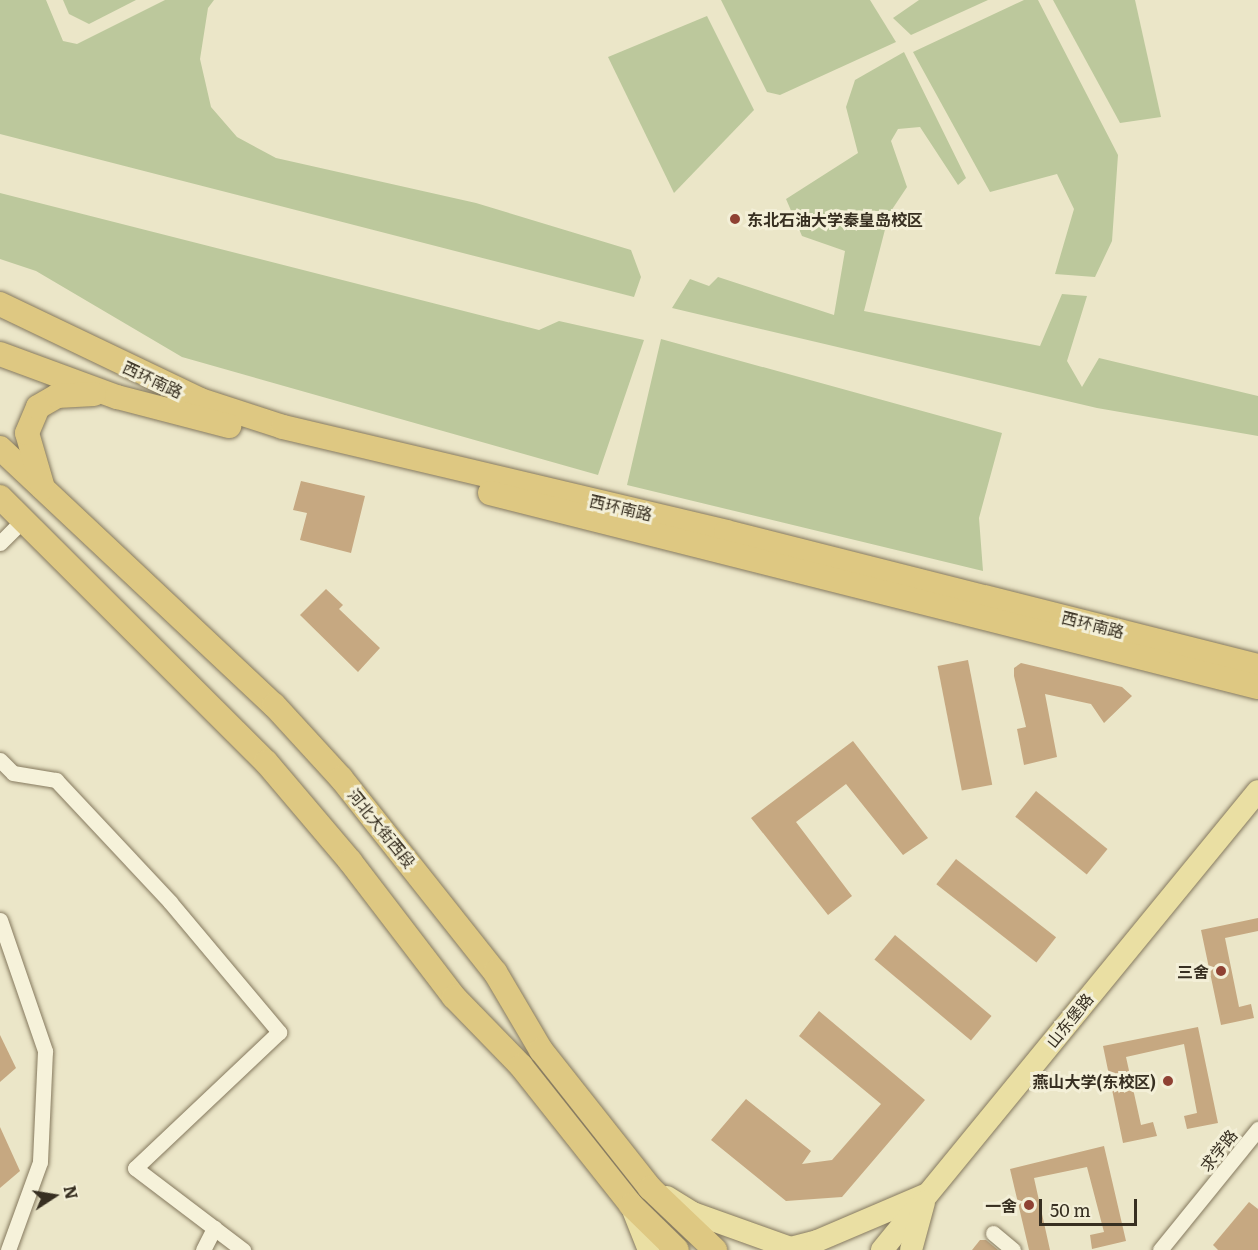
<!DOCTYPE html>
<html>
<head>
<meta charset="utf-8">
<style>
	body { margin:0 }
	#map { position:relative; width:1258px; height:1250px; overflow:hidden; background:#ebe6c8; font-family:Literata,"Noto Sans SC",serif }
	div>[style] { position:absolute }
	.green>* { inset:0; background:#bcc89c }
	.building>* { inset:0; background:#c6a881; transform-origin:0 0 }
	.roads { filter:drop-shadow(0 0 2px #85795e) drop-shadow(0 0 2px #85795e) }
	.minor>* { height:15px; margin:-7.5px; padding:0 7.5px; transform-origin:7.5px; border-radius:7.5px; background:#f6f2da }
	.primary>* { height:22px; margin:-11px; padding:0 11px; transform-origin:11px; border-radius:11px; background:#eadfa3 }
	.trunk>* { height:24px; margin:-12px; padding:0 12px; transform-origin:12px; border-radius:12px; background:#dec882 }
	.dots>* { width:16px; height:16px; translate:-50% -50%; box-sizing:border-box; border:3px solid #f3efd7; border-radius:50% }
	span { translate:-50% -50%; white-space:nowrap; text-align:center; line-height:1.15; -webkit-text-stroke:6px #f3efd7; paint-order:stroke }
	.poi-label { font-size:16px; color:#372f21; font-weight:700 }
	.left { translate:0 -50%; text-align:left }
	.right { translate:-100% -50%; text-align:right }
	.street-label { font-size:16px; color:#372f21 }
	.north { position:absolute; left:24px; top:1166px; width:60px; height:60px; -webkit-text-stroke:4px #f3efd7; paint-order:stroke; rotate:78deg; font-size:16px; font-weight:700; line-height:24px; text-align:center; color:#372f21 }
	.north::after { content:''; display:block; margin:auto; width:21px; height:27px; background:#372f21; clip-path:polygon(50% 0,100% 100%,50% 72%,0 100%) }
	.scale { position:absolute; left:1039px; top:1199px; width:98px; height:27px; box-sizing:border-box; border:3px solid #372f21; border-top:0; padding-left:8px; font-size:18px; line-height:21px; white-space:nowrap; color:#372f21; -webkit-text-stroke:4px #f3efd7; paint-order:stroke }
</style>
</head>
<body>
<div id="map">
	<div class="green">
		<div style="clip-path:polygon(0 0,46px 0,63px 41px,77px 44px,165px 0,214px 0,208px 8px,200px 59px,211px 107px,237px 137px,276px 158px,476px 203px,631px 250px,641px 277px,634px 297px,0 134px)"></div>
		<div style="clip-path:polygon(63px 0,136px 0,89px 24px,69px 14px)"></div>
		<div style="clip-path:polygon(721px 0,870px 0,896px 42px,780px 95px,767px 92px)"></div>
		<div style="clip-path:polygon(919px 0,988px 0,911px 35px,893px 18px)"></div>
		<div style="clip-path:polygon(1024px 0,1038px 0,1118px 155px,1112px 241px,1095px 277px,1055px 274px,1074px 209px,1057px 174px,990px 192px,913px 52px)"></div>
		<div style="clip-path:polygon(1053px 0,1135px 0,1161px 117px,1120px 123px)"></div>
		<div style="clip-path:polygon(707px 16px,754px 110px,674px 193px,608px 57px)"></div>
		<div style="clip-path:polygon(904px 52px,966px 178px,958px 185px,920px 127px,898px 129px,891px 141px,907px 187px,889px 214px,864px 311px,1040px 346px,1062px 294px,1087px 296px,1067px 361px,1082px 387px,1099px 358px,1258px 396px,1258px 436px,1097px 408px,672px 308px,690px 279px,709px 286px,718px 277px,834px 315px,845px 251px,802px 236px,786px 199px,858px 153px,846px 107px,855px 80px)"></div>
		<div style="clip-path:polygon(0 193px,539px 330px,559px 321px,644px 340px,598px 475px,182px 357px,36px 271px,0 259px)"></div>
		<div style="clip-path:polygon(661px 339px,1002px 433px,979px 518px,983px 571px,627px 485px)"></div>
	</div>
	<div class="building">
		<div style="clip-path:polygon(301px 481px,365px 496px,351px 553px,300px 540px,307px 513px,293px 510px)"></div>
		<div style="clip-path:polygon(326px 589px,343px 605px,339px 609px,380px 648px,358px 672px,300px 615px)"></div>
		<div style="left:968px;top:660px;width:127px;height:31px;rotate:79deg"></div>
		<div style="clip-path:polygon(1021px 663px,1122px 687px,1132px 696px,1104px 723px,1091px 704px,1045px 694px,1057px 757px,1024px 765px,1017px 729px,1026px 727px,1014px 676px,1014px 668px)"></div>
		<div style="clip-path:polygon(853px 741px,928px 838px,903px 855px,846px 784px,796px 822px,852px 896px,828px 915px,751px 818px)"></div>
		<div style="left:1036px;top:791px;width:92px;height:33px;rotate:39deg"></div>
		<div style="left:956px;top:859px;width:127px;height:32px;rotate:38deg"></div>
		<div style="clip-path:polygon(1258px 918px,1258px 931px,1225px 938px,1239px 1007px,1251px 1004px,1254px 1018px,1221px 1025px,1201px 930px)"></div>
		<div style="left:895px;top:935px;width:126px;height:32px;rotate:40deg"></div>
		<div style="clip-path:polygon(819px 1011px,925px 1100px,842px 1197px,786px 1201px,711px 1140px,746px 1099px,811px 1151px,802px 1164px,832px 1160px,881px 1104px,799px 1036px)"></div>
		<div style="clip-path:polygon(1198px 1027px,1218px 1123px,1187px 1129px,1184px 1116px,1197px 1113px,1184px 1044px,1126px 1057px,1141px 1125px,1153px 1122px,1157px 1136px,1123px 1143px,1103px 1046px)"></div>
		<div style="clip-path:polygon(0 1035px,16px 1068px,0 1082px)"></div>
		<div style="clip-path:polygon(0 1127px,20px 1171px,0 1188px)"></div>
		<div style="clip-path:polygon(1104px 1146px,1126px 1241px,1092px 1249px,1090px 1235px,1104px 1232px,1087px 1167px,1034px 1178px,1050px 1250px,1029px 1250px,1010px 1169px)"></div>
		<div style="clip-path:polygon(1249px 1202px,1258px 1209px,1258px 1250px,1218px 1250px,1213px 1245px)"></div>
		<div style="clip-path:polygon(980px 1240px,986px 1240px,998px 1250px,972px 1250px)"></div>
	</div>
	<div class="roads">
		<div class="minor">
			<div style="left:0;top:543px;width:33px;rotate:-45deg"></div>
			<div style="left:0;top:760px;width:18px;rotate:45deg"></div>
			<div style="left:13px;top:773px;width:44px;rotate:9.2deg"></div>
			<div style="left:56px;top:780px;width:167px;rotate:46.9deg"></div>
			<div style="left:170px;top:902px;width:170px;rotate:50deg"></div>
			<div style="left:279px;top:1032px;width:198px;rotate:136.6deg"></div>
			<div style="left:135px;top:1168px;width:136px;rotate:37.2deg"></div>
			<div style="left:0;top:920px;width:139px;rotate:71deg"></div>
			<div style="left:45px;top:1051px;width:111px;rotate:92.6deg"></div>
			<div style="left:40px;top:1162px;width:94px;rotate:110deg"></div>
			<div style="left:993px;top:1233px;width:26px;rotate:40deg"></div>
			<div style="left:203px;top:1250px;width:25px;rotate:-63deg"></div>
			<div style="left:1160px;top:1250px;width:156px;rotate:-51deg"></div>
		</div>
		<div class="primary">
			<div style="left:667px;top:1197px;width:31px;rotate:32deg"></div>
			<div style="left:693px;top:1213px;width:104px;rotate:19.7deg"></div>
			<div style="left:791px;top:1248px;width:27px;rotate:-15deg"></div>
			<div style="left:817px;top:1241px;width:117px;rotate:-23.1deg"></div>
			<div style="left:631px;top:1205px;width:48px;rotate:68.2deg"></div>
			<div style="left:882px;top:1250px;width:593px;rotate:-50.68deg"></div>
			<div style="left:911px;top:1250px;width:50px;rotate:-74.8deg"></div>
		</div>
		<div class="trunk">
			<div style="left:0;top:304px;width:222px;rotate:25.6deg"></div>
			<div style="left:200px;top:400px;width:87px;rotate:18deg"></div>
			<div style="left:283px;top:427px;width:455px;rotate:13.3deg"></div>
			<div style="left:726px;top:532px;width:549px;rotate:14.14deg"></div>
			<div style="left:0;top:354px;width:125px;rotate:20.2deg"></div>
			<div style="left:117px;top:397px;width:116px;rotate:14.5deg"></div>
			<div style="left:0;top:448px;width:376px;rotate:43.2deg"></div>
			<div style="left:274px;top:705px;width:99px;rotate:47.5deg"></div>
			<div style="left:341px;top:778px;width:248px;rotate:51.6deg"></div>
			<div style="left:495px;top:972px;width:91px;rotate:59.5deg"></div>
			<div style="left:541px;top:1050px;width:176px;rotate:51.7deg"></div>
			<div style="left:650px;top:1188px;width:90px;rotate:43.6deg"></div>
			<div style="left:43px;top:488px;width:57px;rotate:-106.2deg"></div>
			<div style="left:27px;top:433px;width:28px;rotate:-67deg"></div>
			<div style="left:38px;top:407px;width:22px;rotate:-30deg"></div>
			<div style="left:57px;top:396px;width:37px;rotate:-3deg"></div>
			<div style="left:490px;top:493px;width:792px;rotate:14.18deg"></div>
			<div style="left:0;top:497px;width:375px;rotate:44.9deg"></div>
			<div style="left:266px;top:762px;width:130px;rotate:49.7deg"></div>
			<div style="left:350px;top:861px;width:171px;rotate:52.6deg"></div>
			<div style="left:454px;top:997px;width:96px;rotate:45.8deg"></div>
			<div style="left:521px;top:1066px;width:177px;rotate:51.6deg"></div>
			<div style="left:631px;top:1205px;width:64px;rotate:44.4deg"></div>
		</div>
	</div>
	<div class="dots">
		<div style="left:735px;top:219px;background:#8f4133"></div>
		<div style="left:1221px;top:971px;background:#8f4133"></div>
		<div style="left:1168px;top:1081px;background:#8f4133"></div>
		<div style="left:1029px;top:1205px;background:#8f4133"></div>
	</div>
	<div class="poi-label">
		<span class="left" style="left:747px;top:219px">东北石油大学秦皇岛校区</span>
		<span class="right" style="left:1209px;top:971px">三舍</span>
		<span class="right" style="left:1156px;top:1081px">燕山大学(东校区)</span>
		<span class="right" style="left:1017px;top:1205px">一舍</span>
	</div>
	<div class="street-label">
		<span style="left:153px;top:379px;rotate:25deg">西环南路</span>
		<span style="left:621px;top:507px;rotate:13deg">西环南路</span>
		<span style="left:1093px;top:624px;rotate:14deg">西环南路</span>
		<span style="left:382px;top:828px;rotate:51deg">河北大街西段</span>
		<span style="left:1069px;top:1020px;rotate:-51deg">山东堡路</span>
		<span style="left:1218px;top:1150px;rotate:-51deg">求学路</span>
	</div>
	<div class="north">N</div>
	<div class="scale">50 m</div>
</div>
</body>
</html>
